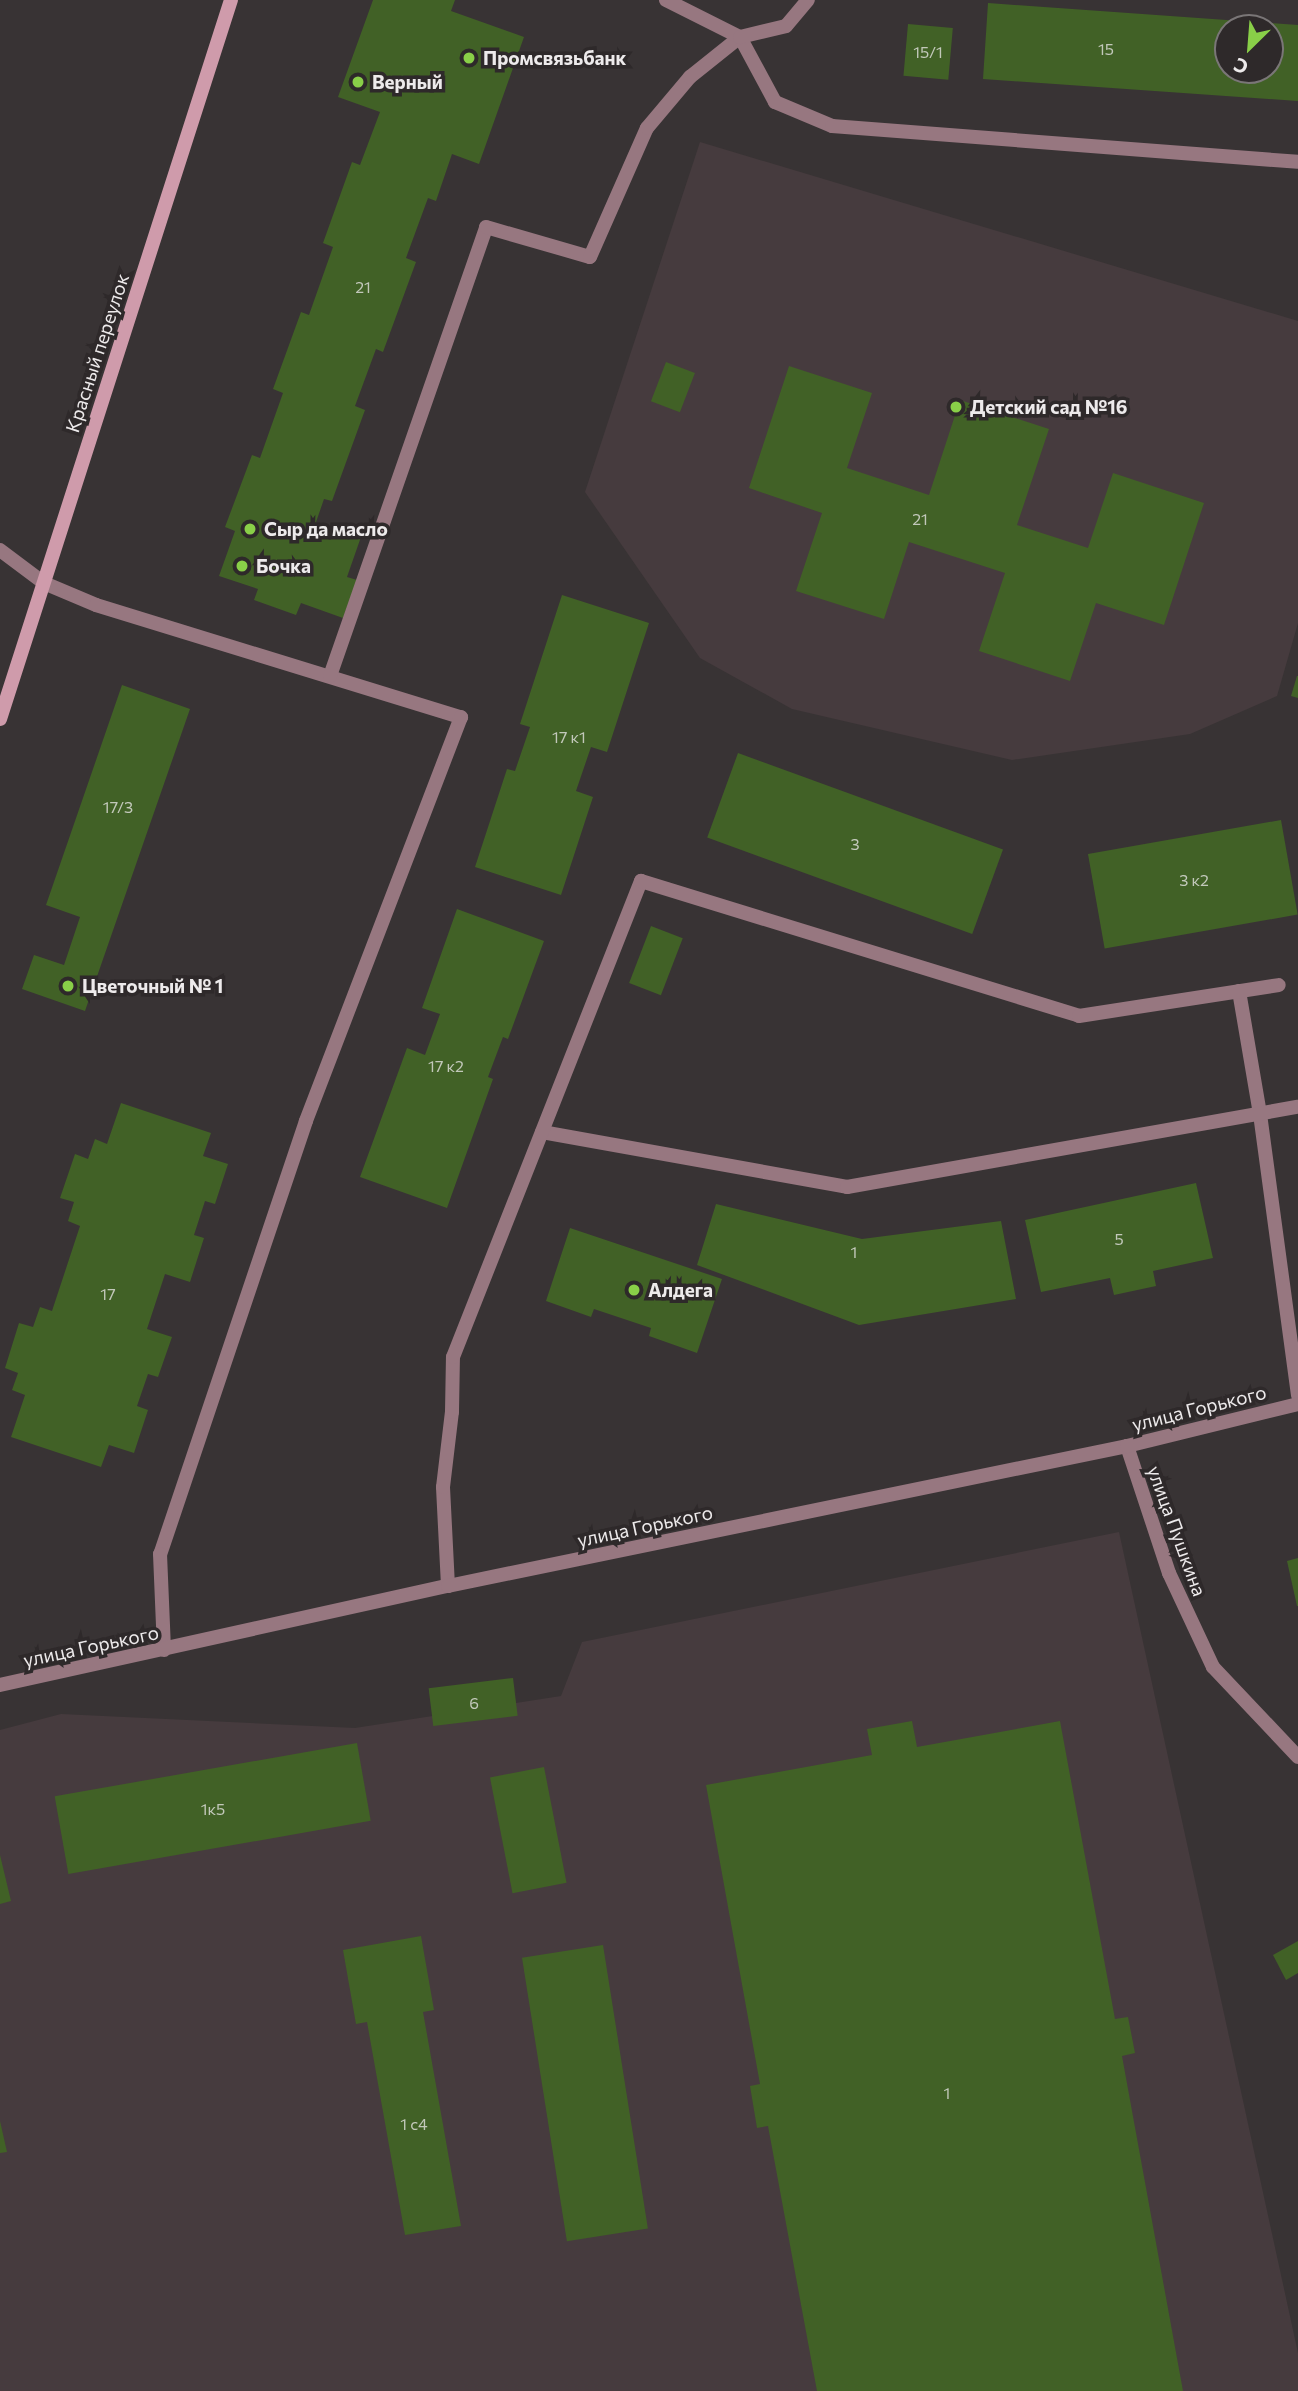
<!DOCTYPE html>
<html>
<head>
<meta charset="utf-8">
<style>
	body { margin:0 }
	#map { position:relative; width:1298px; height:2391px; overflow:hidden; background:#383334; font-family:Commissioner,sans-serif }
	div>[style] { position:absolute }
	.built>* { inset:0; background:#463b3e }
	.building>* { inset:0; background:#416126; transform-origin:0 0 }
	.service>* { height:14px; margin:-7px; padding:0 7px; transform-origin:7px; border-radius:7px; background:#977780 }
	.minor>* { height:14px; margin:-7px; padding:0 7px; transform-origin:7px; border-radius:7px; background:#977780 }
	.secondary>* { height:14px; margin:-7px; padding:0 7px; transform-origin:7px; border-radius:7px; background:#cf9bab }
	.dots>* { width:19px; height:19px; translate:-50% -50%; box-sizing:border-box; border:4px solid #2e292a; border-radius:50% }
	span { translate:-50% -50%; white-space:nowrap; text-align:center; line-height:1.15; -webkit-text-stroke:7px #2e292a; paint-order:stroke }
	.number-label { font-size:16px; color:#c2c8ba }
	.number-label span { -webkit-text-stroke-width:0 }
	.poi-label { font-size:19px; color:#edeaeb; font-weight:700 }
	.left { translate:0 -50%; text-align:left }
	.street-label { font-size:19px; color:#edeaeb }
	.north { position:absolute; left:1214px; top:14px; width:70px; height:70px; box-sizing:border-box; background:#2e292a; border:2px solid #7a7677; border-radius:50%; rotate:205deg; font-size:19px; font-weight:700; line-height:28px; text-align:center; color:#edeaeb }
	.north::after { content:''; display:block; margin:auto; width:24px; height:32px; background:#89cf48; clip-path:polygon(50% 0,100% 100%,50% 72%,0 100%) }
</style>
</head>
<body>
<div id="map">
	<div class="built">
		<div style="clip-path:polygon(700px 142px,1298px 321px,1298px 623px,1277px 696px,1190px 734px,1012px 760px,792px 709px,700px 658px,585px 492px)"></div>
		<div style="clip-path:polygon(1119px 1532px,1298px 2353px,1298px 2391px,0 2391px,0 1730px,61px 1714px,355px 1728px,561px 1696px,582px 1642px)"></div>
	</div>
	<div class="building">
		<div style="clip-path:polygon(373px 0,455px 0,451px 11px,524px 37px,479px 164px,452px 154px,436px 201px,428px 198px,406px 258px,416px 262px,383px 352px,376px 349px,355px 406px,365px 410px,332px 501px,324px 499px,314px 528px,339px 538px,343px 528px,362px 534px,347px 577px,357px 580px,343px 618px,301px 603px,296px 615px,254px 600px,258px 589px,219px 576px,235px 531px,225px 527px,252px 455px,260px 458px,283px 393px,273px 389px,301px 312px,309px 315px,333px 247px,323px 243px,352px 162px,360px 165px,380px 112px,338px 97px)"></div>
		<div style="clip-path:polygon(evenodd,988px 3px,1298px 25px,1298px 101px,983px 79px,988px 3px,1228px 28px,1270px 28px,1270px 70px,1228px 70px,1228px 28px)"></div>
		<div style="left:908px;top:24px;width:45px;height:52px;rotate:5deg"></div>
		<div style="left:666px;top:362px;width:31px;height:42px;rotate:21deg"></div>
		<div style="clip-path:polygon(789px 366px,872px 393px,847px 468px,929px 495px,960px 400px,1049px 429px,1017px 525px,1088px 548px,1113px 473px,1204px 503px,1164px 625px,1096px 603px,1070px 681px,979px 651px,1005px 573px,909px 542px,884px 619px,796px 591px,822px 513px,749px 488px)"></div>
		<div style="clip-path:polygon(562px 595px,649px 623px,607px 752px,591px 747px,576px 791px,593px 797px,561px 895px,475px 867px,507px 769px,515px 771px,530px 727px,520px 724px)"></div>
		<div style="clip-path:polygon(1297px 676px,1298px 676px,1298px 698px,1291px 696px)"></div>
		<div style="clip-path:polygon(122px 685px,190px 709px,85px 1011px,22px 989px,34px 955px,64px 965px,80px 917px,46px 905px)"></div>
		<div style="left:738px;top:753px;width:282px;height:90px;rotate:20deg"></div>
		<div style="left:1281px;top:820px;width:96px;height:196px;rotate:80deg"></div>
		<div style="clip-path:polygon(457px 909px,544px 941px,508px 1039px,503px 1037px,488px 1077px,493px 1079px,447px 1208px,360px 1177px,407px 1048px,425px 1055px,440px 1014px,422px 1008px)"></div>
		<div style="left:651px;top:926px;width:34px;height:61px;rotate:21deg"></div>
		<div style="clip-path:polygon(121px 1103px,211px 1133px,203px 1156px,228px 1164px,215px 1204px,205px 1201px,194px 1235px,204px 1238px,190px 1282px,165px 1274px,147px 1329px,172px 1337px,158px 1377px,148px 1374px,137px 1406px,148px 1410px,134px 1453px,109px 1445px,101px 1467px,11px 1437px,25px 1395px,12px 1390px,18px 1373px,5px 1368px,19px 1323px,33px 1327px,40px 1307px,52px 1311px,80px 1226px,68px 1221px,74px 1202px,60px 1198px,75px 1154px,88px 1159px,95px 1139px,107px 1144px)"></div>
		<div style="clip-path:polygon(1196px 1183px,1213px 1258px,1153px 1271px,1156px 1286px,1114px 1295px,1110px 1278px,1041px 1292px,1025px 1220px)"></div>
		<div style="clip-path:polygon(716px 1204px,862px 1239px,1001px 1221px,1016px 1299px,859px 1325px,697px 1265px)"></div>
		<div style="clip-path:polygon(570px 1228px,722px 1279px,697px 1353px,649px 1336px,651px 1328px,594px 1309px,591px 1317px,546px 1301px)"></div>
		<div style="clip-path:polygon(1298px 1558px,1298px 1606px,1297px 1606px,1287px 1561px)"></div>
		<div style="left:513px;top:1678px;width:38px;height:85px;rotate:83deg"></div>
		<div style="clip-path:polygon(912px 1721px,917px 1747px,1060px 1721px,1115px 2019px,1128px 2017px,1135px 2053px,1122px 2056px,1183px 2391px,817px 2391px,768px 2126px,757px 2128px,750px 2086px,760px 2084px,706px 1785px,872px 1755px,867px 1729px)"></div>
		<div style="left:357px;top:1743px;width:79px;height:307px;rotate:80deg"></div>
		<div style="left:544px;top:1767px;width:118px;height:55px;rotate:79deg"></div>
		<div style="clip-path:polygon(0 1855px,11px 1901px,0 1904px)"></div>
		<div style="clip-path:polygon(421px 1936px,434px 2010px,423px 2012px,461px 2226px,405px 2235px,367px 2022px,356px 2024px,343px 1950px)"></div>
		<div style="clip-path:polygon(1298px 1941px,1298px 1973px,1286px 1980px,1273px 1955px)"></div>
		<div style="left:603px;top:1945px;width:287px;height:82px;rotate:81deg"></div>
		<div style="clip-path:polygon(0 2121px,7px 2152px,0 2153px)"></div>
	</div>
	<div class="service">
		<div style="left:44px;top:583px;width:56px;rotate:22.9deg"></div>
		<div style="left:96px;top:605px;width:382px;rotate:17.1deg"></div>
		<div style="left:461px;top:717px;width:433px;rotate:111deg"></div>
		<div style="left:306px;top:1121px;width:457px;rotate:108.6deg"></div>
		<div style="left:160px;top:1554px;width:96px;rotate:87.6deg"></div>
		<div style="left:330px;top:676px;width:475px;rotate:-70.8deg"></div>
		<div style="left:486px;top:227px;width:108px;rotate:16.1deg"></div>
		<div style="left:590px;top:257px;width:141px;rotate:-66.2deg"></div>
		<div style="left:647px;top:128px;width:67px;rotate:-49.9deg"></div>
		<div style="left:690px;top:77px;width:64px;rotate:-38.7deg"></div>
		<div style="left:740px;top:37px;width:74px;rotate:61.7deg"></div>
		<div style="left:775px;top:102px;width:62px;rotate:22.8deg"></div>
		<div style="left:832px;top:126px;width:467px;rotate:4.4deg"></div>
		<div style="left:1239px;top:991px;width:125px;rotate:80.3deg"></div>
		<div style="left:1260px;top:1114px;width:284px;rotate:82.3deg"></div>
		<div style="left:542px;top:1132px;width:310px;rotate:10.2deg"></div>
		<div style="left:847px;top:1187px;width:458px;rotate:-10.1deg"></div>
		<div style="left:448px;top:1586px;width:99px;rotate:-92.9deg"></div>
		<div style="left:443px;top:1487px;width:76px;rotate:-83.2deg"></div>
		<div style="left:452px;top:1412px;width:55px;rotate:-89deg"></div>
		<div style="left:453px;top:1357px;width:512px;rotate:-68.45deg"></div>
		<div style="left:641px;top:881px;width:458px;rotate:17.1deg"></div>
		<div style="left:1079px;top:1016px;width:202px;rotate:-8.8deg"></div>
	</div>
	<div class="minor">
		<div style="left:666px;top:0;width:83px;rotate:26.6deg"></div>
		<div style="left:740px;top:37px;width:47px;rotate:-13.4deg"></div>
		<div style="left:786px;top:26px;width:34px;rotate:-50deg"></div>
		<div style="left:0;top:550px;width:55px;rotate:36.9deg"></div>
		<div style="left:1127px;top:1446px;width:134px;rotate:71.7deg"></div>
		<div style="left:1169px;top:1573px;width:104px;rotate:64.9deg"></div>
		<div style="left:1213px;top:1667px;width:124px;rotate:46.6deg"></div>
		<div style="left:0;top:1685px;width:459px;rotate:-12.5deg"></div>
		<div style="left:448px;top:1586px;width:693px;rotate:-11.65deg"></div>
		<div style="left:1127px;top:1446px;width:176px;rotate:-13.8deg"></div>
	</div>
	<div class="secondary">
		<div style="left:0;top:719px;width:755px;rotate:-72.19deg"></div>
	</div>
	<div class="dots">
		<div style="left:469px;top:58px;background:#89cf48"></div>
		<div style="left:358px;top:82px;background:#89cf48"></div>
		<div style="left:956px;top:407px;background:#89cf48"></div>
		<div style="left:250px;top:529px;background:#89cf48"></div>
		<div style="left:242px;top:566px;background:#89cf48"></div>
		<div style="left:68px;top:986px;background:#89cf48"></div>
		<div style="left:634px;top:1290px;background:#89cf48"></div>
	</div>
	<div class="number-label">
		<span style="left:1106px;top:49px">15</span>
		<span style="left:928px;top:52px">15/1</span>
		<span style="left:363px;top:287px">21</span>
		<span style="left:920px;top:519px">21</span>
		<span style="left:569px;top:737px">17 к1</span>
		<span style="left:118px;top:807px">17/3</span>
		<span style="left:855px;top:844px">3</span>
		<span style="left:1194px;top:880px">3 к2</span>
		<span style="left:446px;top:1066px">17 к2</span>
		<span style="left:1119px;top:1239px">5</span>
		<span style="left:854px;top:1252px">1</span>
		<span style="left:108px;top:1294px">17</span>
		<span style="left:474px;top:1703px">6</span>
		<span style="left:213px;top:1809px">1к5</span>
		<span style="left:947px;top:2093px">1</span>
		<span style="left:414px;top:2124px">1 с4</span>
	</div>
	<div class="poi-label">
		<span class="left" style="left:483px;top:58px">Промсвязьбанк</span>
		<span class="left" style="left:372px;top:82px">Верный</span>
		<span class="left" style="left:970px;top:407px">Детский сад №16</span>
		<span class="left" style="left:264px;top:529px">Сыр да масло</span>
		<span class="left" style="left:256px;top:566px">Бочка</span>
		<span class="left" style="left:82px;top:986px">Цветочный № 1</span>
		<span class="left" style="left:648px;top:1290px">Алдега</span>
	</div>
	<div class="street-label">
		<span style="left:97px;top:353px;rotate:-72deg">Красный переулок</span>
		<span style="left:1199px;top:1408px;rotate:-14deg">улица Горького</span>
		<span style="left:645px;top:1526px;rotate:-12deg">улица Горького</span>
		<span style="left:1177px;top:1531px;rotate:70deg">улица Пушкина</span>
		<span style="left:91px;top:1646px;rotate:-12deg">улица Горького</span>
	</div>
	<div class="north">С</div>
</div>
</body>
</html>
